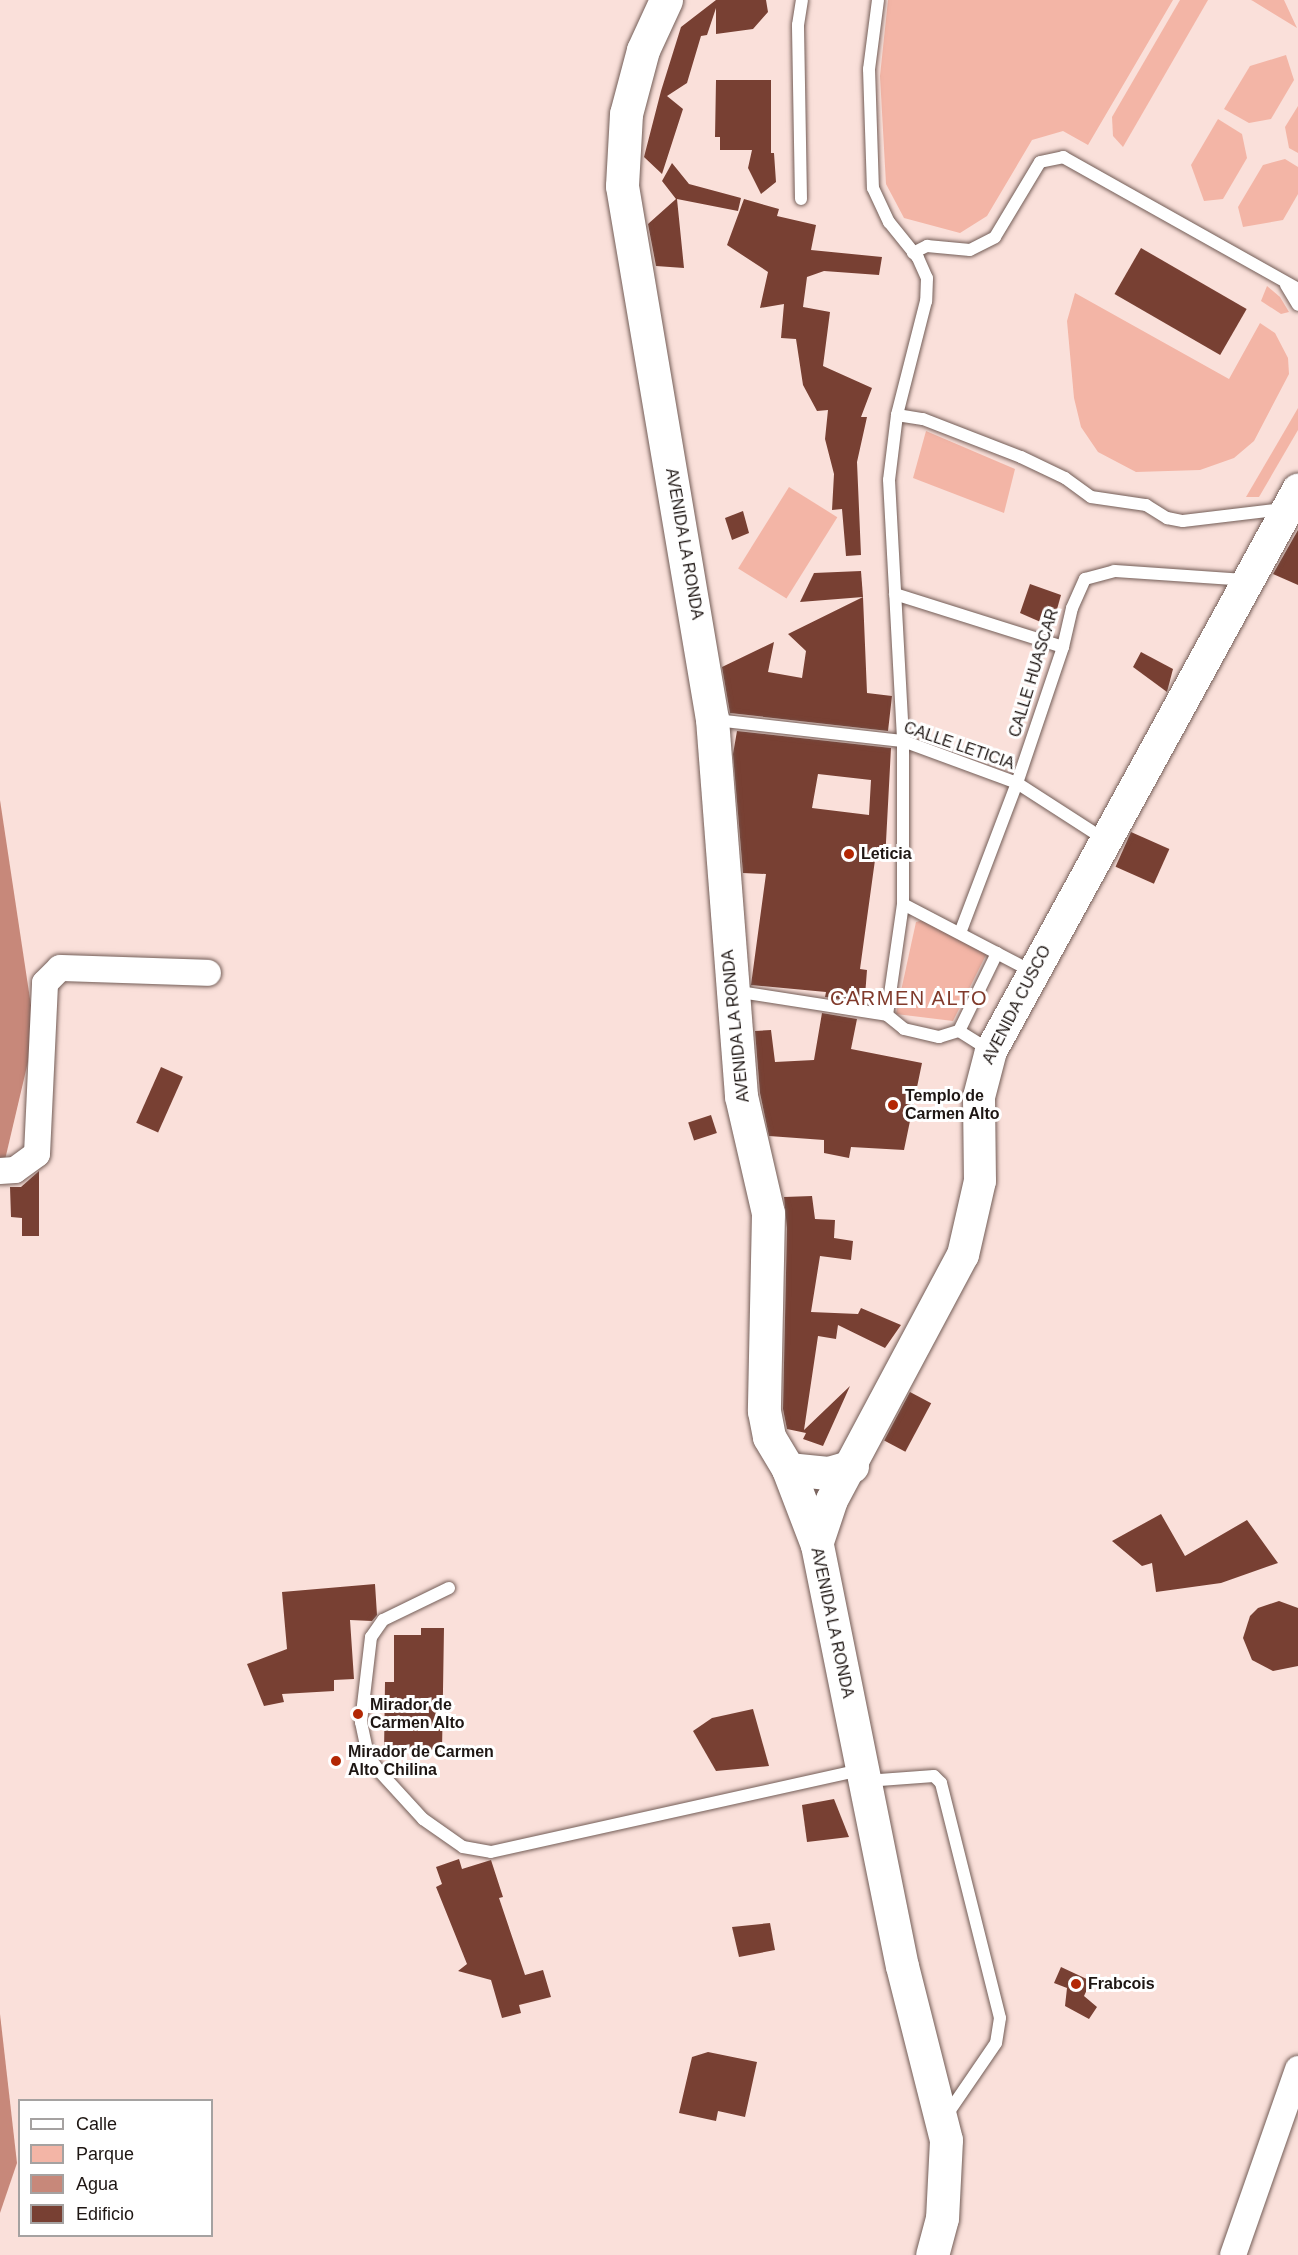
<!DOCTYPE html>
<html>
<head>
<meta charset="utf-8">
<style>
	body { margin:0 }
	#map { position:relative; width:1298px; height:2255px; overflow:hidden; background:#fae0da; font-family:Arial,sans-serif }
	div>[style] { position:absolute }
	.green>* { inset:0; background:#f3b5a6; transform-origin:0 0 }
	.water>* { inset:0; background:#c7887a }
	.building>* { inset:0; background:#784033; transform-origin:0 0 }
	.roads { filter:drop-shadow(0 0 2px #735d57) drop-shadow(0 0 2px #735d57) }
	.service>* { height:12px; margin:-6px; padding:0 6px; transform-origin:6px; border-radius:6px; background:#fff }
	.minor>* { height:26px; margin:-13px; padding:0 13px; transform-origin:13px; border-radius:13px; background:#fff }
	.tertiary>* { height:32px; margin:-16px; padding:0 16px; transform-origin:16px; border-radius:16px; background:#fff }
	.secondary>* { height:33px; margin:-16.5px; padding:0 16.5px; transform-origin:16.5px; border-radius:16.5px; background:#fff }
	.dots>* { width:16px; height:16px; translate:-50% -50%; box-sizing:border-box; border:3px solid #fff; border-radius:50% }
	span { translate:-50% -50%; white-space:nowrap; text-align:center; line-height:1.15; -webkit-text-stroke:6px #fff; paint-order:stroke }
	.street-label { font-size:16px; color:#1e1613 }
	.poi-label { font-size:16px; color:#1e1613; font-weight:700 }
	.left { translate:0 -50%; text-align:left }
	.quarter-label { font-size:20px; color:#803a2b; letter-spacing:1.5px }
	.legend { position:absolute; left:18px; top:2099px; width:195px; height:138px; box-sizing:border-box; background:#fff; border:2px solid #a5a2a1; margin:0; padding:8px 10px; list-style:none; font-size:18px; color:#1e1613 }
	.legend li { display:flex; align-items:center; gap:12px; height:30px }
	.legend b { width:30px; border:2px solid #a5a2a1 }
</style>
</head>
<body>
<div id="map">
	<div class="green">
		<div style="clip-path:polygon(888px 0,1173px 0,1088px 145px,1063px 131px,1032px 140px,987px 216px,960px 233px,904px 218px,886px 184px,880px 76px)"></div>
		<div style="clip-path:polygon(1180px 0,1208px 0,1123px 147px,1113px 136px,1112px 117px)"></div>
		<div style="clip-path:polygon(1251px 0,1284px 0,1297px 28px,1253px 1px)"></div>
		<div style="clip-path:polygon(1286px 55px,1294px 80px,1271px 119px,1249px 123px,1224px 109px,1250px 66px)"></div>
		<div style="clip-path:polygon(1298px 106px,1298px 153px,1289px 148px,1285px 127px)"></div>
		<div style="clip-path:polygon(1218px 119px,1242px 134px,1247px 158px,1223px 199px,1204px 201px,1191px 165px)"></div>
		<div style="clip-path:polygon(1285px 159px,1298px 167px,1298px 194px,1283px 220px,1243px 227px,1238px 207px,1263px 165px)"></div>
		<div style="clip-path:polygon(1267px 286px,1280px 297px,1289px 312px,1281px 314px,1261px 301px)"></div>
		<div style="clip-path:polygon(1075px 293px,1229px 379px,1260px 323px,1275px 333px,1288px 358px,1289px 374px,1254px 441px,1234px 458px,1200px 470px,1136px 472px,1098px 452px,1081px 427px,1074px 398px,1067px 321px)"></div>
		<div style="clip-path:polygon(1298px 408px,1298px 430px,1259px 497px,1246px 497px)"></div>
		<div style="clip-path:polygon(926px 431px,1015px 469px,1004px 513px,913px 478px)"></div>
		<div style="left:789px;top:487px;width:57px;height:96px;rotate:32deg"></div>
		<div style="clip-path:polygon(923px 920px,987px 953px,953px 1021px,896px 1014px,916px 922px)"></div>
	</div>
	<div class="water">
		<div style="clip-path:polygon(0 800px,35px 1032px,0 1181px)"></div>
		<div style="clip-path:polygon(0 2014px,17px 2163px,0 2213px)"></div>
	</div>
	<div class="building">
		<div style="clip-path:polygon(716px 0,766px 0,768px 12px,753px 29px,716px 34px,716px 8px,707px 35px,701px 36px,687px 83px,667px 96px,683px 109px,662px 174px,644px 157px,661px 91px,681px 27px)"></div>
		<div style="clip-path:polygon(716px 80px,771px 80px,771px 153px,774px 153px,776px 182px,761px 194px,748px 168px,752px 150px,720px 150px,720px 137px,715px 137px)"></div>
		<div style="clip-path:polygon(672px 163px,689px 184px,741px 198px,738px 211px,677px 199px,684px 268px,656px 266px,648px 224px,676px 199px,662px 181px)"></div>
		<div style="clip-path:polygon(744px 199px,779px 209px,777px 216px,816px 225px,811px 250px,882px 257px,879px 275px,824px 271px,807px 277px,803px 307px,830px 312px,823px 366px,872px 388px,861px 417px,867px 417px,857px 462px,861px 555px,846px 556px,842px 509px,832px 510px,834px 474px,825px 439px,828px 410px,817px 411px,803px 385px,796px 339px,781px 338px,784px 304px,760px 308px,768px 272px,727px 245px)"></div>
		<div style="left:1141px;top:248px;width:122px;height:53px;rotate:30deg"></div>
		<div style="clip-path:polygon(743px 511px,749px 533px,732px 540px,725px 518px)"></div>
		<div style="clip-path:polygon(1298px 530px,1298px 585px,1273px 574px)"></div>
		<div style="clip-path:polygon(861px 571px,863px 597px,800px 602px,814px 573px)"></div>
		<div style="clip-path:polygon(1030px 584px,1061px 595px,1052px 627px,1020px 613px)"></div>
		<div style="clip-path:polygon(863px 597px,867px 693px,892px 696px,888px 731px,730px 713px,722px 667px,774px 642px,768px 672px,802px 678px,806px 651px,788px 634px)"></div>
		<div style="clip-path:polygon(1141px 652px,1173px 669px,1167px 692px,1133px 667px)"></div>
		<div style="clip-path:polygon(evenodd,737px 731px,891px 748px,885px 861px,875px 860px,860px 969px,867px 970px,865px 996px,861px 995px,860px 1002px,825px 997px,826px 992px,751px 985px,766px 874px,743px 873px,733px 754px,737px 731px,818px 774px,871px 780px,869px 815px,812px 808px,818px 774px)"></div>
		<div style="left:1131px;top:832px;width:42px;height:38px;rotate:24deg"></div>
		<div style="clip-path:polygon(822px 1013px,857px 1019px,851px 1049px,922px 1063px,904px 1150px,851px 1147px,849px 1158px,824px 1153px,824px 1140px,769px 1136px,760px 1093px,755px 1031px,771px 1030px,775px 1062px,814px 1060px)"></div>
		<div style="left:161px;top:1067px;width:24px;height:61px;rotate:24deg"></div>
		<div style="left:711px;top:1115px;width:19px;height:24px;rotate:72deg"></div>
		<div style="clip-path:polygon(39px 1171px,39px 1236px,22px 1236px,22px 1218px,11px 1217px,10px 1187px,21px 1187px)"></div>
		<div style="clip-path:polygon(812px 1196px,815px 1219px,835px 1220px,834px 1238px,853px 1241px,851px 1260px,820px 1256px,811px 1312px,858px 1314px,861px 1308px,901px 1325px,885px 1348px,838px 1325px,836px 1339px,818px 1336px,804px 1430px,850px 1386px,823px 1446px,803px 1439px,806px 1433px,787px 1429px,783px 1409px,787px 1228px,784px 1197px)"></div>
		<div style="left:910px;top:1392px;width:24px;height:55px;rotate:28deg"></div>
		<div style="clip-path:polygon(1161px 1514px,1185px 1556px,1247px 1520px,1278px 1563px,1221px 1583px,1156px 1592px,1152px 1563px,1142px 1566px,1112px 1541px)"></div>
		<div style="clip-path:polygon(375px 1584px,377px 1615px,372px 1621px,350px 1620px,354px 1679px,334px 1680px,334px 1691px,282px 1694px,284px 1702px,264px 1706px,247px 1664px,287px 1649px,282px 1592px)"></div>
		<div style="clip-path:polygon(1279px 1601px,1298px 1608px,1298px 1666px,1273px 1671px,1252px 1660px,1243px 1638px,1250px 1616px,1258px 1608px)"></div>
		<div style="clip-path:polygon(421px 1628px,444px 1628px,442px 1752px,384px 1753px,385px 1682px,394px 1682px,394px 1635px,421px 1635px)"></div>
		<div style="clip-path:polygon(753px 1709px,769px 1766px,716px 1771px,693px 1731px,712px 1718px)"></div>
		<div style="clip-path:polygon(834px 1799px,849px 1837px,807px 1842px,802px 1805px)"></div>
		<div style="clip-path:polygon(459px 1859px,462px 1869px,491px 1860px,503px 1897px,499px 1898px,525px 1975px,543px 1970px,551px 1997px,519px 2005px,521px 2013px,502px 2018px,491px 1980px,458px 1971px,467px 1964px,436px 1887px,442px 1884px,436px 1867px)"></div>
		<div style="clip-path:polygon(770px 1923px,775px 1950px,739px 1957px,732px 1927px)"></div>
		<div style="clip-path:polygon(1061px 1967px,1091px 1981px,1084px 1996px,1097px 2007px,1089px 2019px,1065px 2006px,1067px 1988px,1054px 1983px)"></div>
		<div style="clip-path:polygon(708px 2052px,757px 2062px,745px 2117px,718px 2111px,716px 2121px,679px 2113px,692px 2057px)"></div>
	</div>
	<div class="roads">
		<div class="service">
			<div style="left:878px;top:0;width:70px;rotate:97.4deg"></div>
			<div style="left:869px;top:69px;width:119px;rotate:88.1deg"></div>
			<div style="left:873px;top:188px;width:38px;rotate:65deg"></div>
			<div style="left:889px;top:222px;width:46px;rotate:51.1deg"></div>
			<div style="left:918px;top:258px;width:22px;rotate:66deg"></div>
			<div style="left:927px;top:278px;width:23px;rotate:92deg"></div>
			<div style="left:926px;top:301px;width:118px;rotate:104.3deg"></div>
			<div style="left:897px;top:415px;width:65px;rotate:97deg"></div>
			<div style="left:889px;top:480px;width:261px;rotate:86.9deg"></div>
			<div style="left:903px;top:741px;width:163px;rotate:90deg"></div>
			<div style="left:903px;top:904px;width:112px;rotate:98.2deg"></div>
			<div style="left:887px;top:1015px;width:22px;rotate:39deg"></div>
			<div style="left:904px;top:1029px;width:36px;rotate:13deg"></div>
			<div style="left:939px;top:1037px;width:21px;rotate:-17deg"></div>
			<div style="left:959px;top:1031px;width:87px;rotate:-64deg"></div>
			<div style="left:801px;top:199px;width:174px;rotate:-91deg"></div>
			<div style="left:798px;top:25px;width:25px;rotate:-81deg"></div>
			<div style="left:913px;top:253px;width:16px;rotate:-27deg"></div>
			<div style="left:927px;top:246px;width:43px;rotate:5.3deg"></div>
			<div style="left:970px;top:250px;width:28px;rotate:-27deg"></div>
			<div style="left:995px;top:237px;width:87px;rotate:-59deg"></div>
			<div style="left:1040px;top:162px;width:24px;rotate:-12deg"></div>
			<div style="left:1063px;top:157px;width:270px;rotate:29.3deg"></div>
			<div style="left:1286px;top:285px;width:23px;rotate:59deg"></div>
			<div style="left:897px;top:415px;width:26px;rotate:9deg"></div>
			<div style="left:923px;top:419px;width:105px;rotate:21.2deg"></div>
			<div style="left:1021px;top:457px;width:49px;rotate:25.5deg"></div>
			<div style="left:1065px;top:478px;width:32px;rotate:36deg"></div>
			<div style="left:1091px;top:497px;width:56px;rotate:8.3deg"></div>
			<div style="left:1146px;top:505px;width:25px;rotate:32deg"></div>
			<div style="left:1167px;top:518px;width:16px;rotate:11deg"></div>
			<div style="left:1183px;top:521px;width:101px;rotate:-6.8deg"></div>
			<div style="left:895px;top:594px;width:176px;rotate:17.5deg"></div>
			<div style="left:715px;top:720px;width:189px;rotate:6.4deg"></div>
			<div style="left:903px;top:741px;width:121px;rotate:20.2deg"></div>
			<div style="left:1017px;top:783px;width:107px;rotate:32.8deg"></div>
			<div style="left:903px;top:904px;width:147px;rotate:27.6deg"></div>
			<div style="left:960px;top:933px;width:160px;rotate:-69.2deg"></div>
			<div style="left:1017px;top:783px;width:144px;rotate:-71.3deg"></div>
			<div style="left:1063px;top:647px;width:40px;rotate:-77deg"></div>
			<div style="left:1072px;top:608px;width:32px;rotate:-66deg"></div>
			<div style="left:1085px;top:579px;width:30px;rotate:-15deg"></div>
			<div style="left:1114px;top:571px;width:132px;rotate:3.9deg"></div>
			<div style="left:734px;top:991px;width:155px;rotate:8.9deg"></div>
			<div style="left:959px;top:1031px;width:36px;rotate:32deg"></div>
			<div style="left:449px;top:1588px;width:73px;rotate:154.1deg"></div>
			<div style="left:383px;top:1620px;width:21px;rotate:125deg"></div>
			<div style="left:371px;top:1637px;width:86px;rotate:96.7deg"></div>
			<div style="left:361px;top:1722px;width:35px;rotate:78deg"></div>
			<div style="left:368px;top:1756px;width:20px;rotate:53deg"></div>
			<div style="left:380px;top:1772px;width:64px;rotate:47.5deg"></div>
			<div style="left:423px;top:1819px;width:49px;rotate:35deg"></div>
			<div style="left:463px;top:1847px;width:28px;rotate:10deg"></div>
			<div style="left:491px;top:1852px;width:379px;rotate:-12.5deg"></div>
			<div style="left:866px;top:1781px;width:68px;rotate:-4.2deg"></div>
			<div style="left:934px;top:1776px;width:10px;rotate:45deg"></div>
			<div style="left:941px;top:1783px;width:242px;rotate:75.9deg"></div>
			<div style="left:1000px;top:2018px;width:25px;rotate:99deg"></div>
			<div style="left:996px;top:2043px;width:88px;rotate:124.4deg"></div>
		</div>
		<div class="minor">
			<div style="left:0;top:1171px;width:15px;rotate:-4deg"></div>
			<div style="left:15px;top:1170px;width:27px;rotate:-36deg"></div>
			<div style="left:37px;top:1154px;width:171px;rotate:-87.3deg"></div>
			<div style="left:45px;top:983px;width:21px;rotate:-45deg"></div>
			<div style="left:60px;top:968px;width:148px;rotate:1.9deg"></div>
			<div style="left:1233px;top:2255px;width:197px;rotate:-70.7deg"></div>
		</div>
		<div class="tertiary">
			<div style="left:817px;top:1545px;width:47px;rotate:-71.6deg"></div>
			<div style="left:832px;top:1500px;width:278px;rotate:-61.9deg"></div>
			<div style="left:963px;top:1255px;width:76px;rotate:-77.1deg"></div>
			<div style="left:980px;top:1181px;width:84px;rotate:-90.7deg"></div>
			<div style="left:979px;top:1097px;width:48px;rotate:-75.4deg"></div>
			<div style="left:991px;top:1051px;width:640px;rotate:-61.31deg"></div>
		</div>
		<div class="secondary">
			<div style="left:666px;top:0;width:55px;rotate:114.7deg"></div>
			<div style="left:643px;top:50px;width:66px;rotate:104.9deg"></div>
			<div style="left:626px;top:114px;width:72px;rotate:93.2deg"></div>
			<div style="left:622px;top:186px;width:541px;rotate:80.42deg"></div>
			<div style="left:712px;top:719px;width:378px;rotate:85.6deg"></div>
			<div style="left:741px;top:1096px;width:120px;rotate:77deg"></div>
			<div style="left:768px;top:1213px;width:198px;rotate:91.2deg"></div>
			<div style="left:764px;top:1411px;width:26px;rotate:79deg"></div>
			<div style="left:769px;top:1437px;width:37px;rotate:59deg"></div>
			<div style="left:788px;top:1469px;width:81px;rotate:69.1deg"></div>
			<div style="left:817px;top:1545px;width:429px;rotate:78.6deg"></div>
			<div style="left:902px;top:1966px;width:179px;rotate:75.8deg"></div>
			<div style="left:946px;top:2140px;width:78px;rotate:92.9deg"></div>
			<div style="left:942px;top:2218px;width:38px;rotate:105deg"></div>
			<div style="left:788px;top:1469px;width:40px;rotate:5.7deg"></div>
			<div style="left:828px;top:1473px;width:25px;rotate:-16deg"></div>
		</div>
	</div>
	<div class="dots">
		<div style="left:849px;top:854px;background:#b32704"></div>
		<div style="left:893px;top:1105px;background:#b32704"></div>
		<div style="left:358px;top:1714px;background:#b32704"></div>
		<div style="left:336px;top:1761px;background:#b32704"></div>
		<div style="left:1076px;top:1984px;background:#b32704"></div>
	</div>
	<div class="street-label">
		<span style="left:684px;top:544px;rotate:80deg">AVENIDA LA RONDA</span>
		<span style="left:1034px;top:673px;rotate:-73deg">CALLE HUASCAR</span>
		<span style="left:959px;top:746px;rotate:19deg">CALLE LETICIA</span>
		<span style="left:1017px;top:1005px;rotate:-63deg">AVENIDA CUSCO</span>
		<span style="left:736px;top:1026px;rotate:-96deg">AVENIDA LA RONDA</span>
		<span style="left:832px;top:1623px;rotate:78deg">AVENIDA LA RONDA</span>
	</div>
	<div class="poi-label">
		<span class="left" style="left:861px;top:854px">Leticia</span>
		<span class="left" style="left:905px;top:1105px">Templo de<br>Carmen Alto</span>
		<span class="left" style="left:370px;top:1714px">Mirador de<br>Carmen Alto</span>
		<span class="left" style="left:348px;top:1761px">Mirador de Carmen<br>Alto Chilina</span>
		<span class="left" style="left:1088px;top:1984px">Frabcois</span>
	</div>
	<div class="quarter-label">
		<span style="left:909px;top:998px">CARMEN ALTO</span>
	</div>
	<ul class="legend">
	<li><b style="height:8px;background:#fff"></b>Calle</li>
	<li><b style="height:16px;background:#f3b5a6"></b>Parque</li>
	<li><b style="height:16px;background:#c7887a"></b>Agua</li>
	<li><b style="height:16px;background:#784033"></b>Edificio</li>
	</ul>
</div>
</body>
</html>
